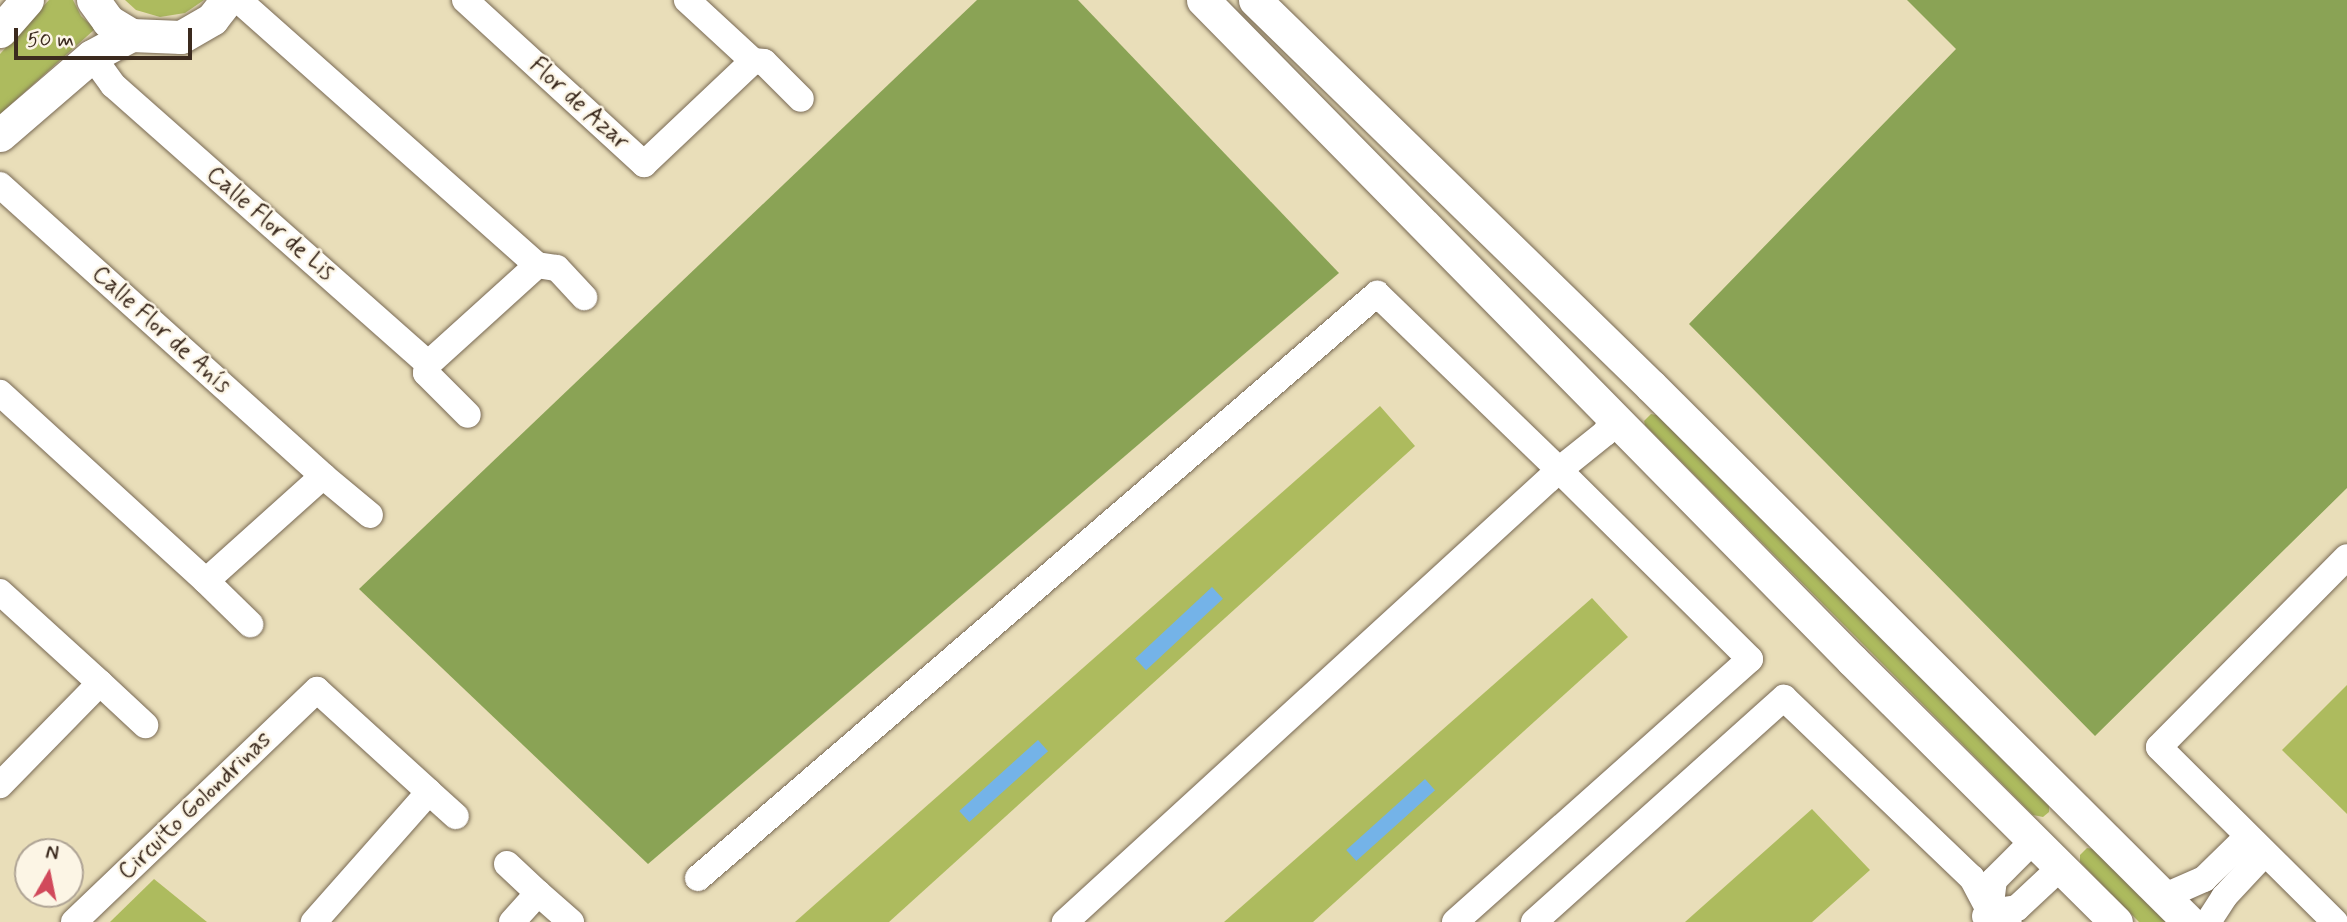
<!DOCTYPE html>
<html>
<head>
<meta charset="utf-8">
<style>
	body { margin:0 }
	#map { position:relative; width:2347px; height:922px; overflow:hidden; background:#e9deb9; font-family:Mynerve,sans-serif }
	div>[style] { position:absolute }
	.green>* { inset:0; background:#adbb5e }
	.forest>* { inset:0; background:#8aa355 }
	.water>* { inset:0; background:#74b3e8; transform-origin:0 0 }
	.roads { filter:drop-shadow(0 0 2px #786954) drop-shadow(0 0 2px #786954) }
	.minor>* { height:26px; margin:-13px; padding:0 13px; transform-origin:13px; border-radius:13px; background:#fff }
	.major>* { height:33px; margin:-16.5px; padding:0 16.5px; transform-origin:16.5px; border-radius:16.5px; background:#fff }
	span { translate:-50% -50%; white-space:nowrap; text-align:center; line-height:1.15; -webkit-text-stroke:5px #fcf5e5; paint-order:stroke }
	.street-label { font-size:24px; color:#3b2a1e }
	.north { position:absolute; left:14px; top:838px; width:70px; height:70px; box-sizing:border-box; background:#fcf5e5; border:2px solid #afa495; border-radius:50%; rotate:9deg; font-size:19px; font-weight:700; line-height:28px; text-align:center; color:#3b2a1e }
	.north::after { content:''; display:block; margin:auto; width:24px; height:32px; background:#d1495b; clip-path:polygon(50% 0,100% 100%,50% 72%,0 100%) }
	.scale { position:absolute; left:14px; top:28px; width:178px; height:32px; box-sizing:border-box; border:4px solid #3b2a1e; border-top:0; padding-left:9px; font-size:21px; line-height:24px; white-space:nowrap; color:#3b2a1e; -webkit-text-stroke:5px #fcf5e5; paint-order:stroke }
</style>
</head>
<body>
<div id="map">
	<div class="green">
		<div style="clip-path:polygon(49px 0,73px 0,81px 16px,95px 29px,0 114px,0 54px)"></div>
		<div style="clip-path:polygon(125px 0,204px 0,185px 13px,160px 17px,136px 10px)"></div>
		<div style="clip-path:polygon(1380px 406px,1415px 446px,889px 922px,795px 922px)"></div>
		<div style="clip-path:polygon(1651px 414px,1661px 416px,2049px 803px,2049px 812px,2043px 817px,2033px 815px,1645px 425px,1644px 421px)"></div>
		<div style="clip-path:polygon(1592px 598px,1628px 637px,1313px 922px,1224px 922px)"></div>
		<div style="clip-path:polygon(2347px 685px,2347px 814px,2282px 750px)"></div>
		<div style="clip-path:polygon(1812px 809px,1870px 870px,1812px 922px,1685px 922px)"></div>
		<div style="clip-path:polygon(2087px 848px,2094px 849px,2168px 922px,2139px 922px,2080px 862px,2080px 855px)"></div>
		<div style="clip-path:polygon(154px 879px,207px 922px,110px 922px)"></div>
	</div>
	<div class="forest">
		<div style="clip-path:polygon(977px 0,1078px 0,1339px 273px,648px 864px,359px 589px)"></div>
		<div style="clip-path:polygon(1907px 0,2347px 0,2347px 488px,2095px 736px,1689px 324px,1956px 49px)"></div>
	</div>
	<div class="water">
		<div style="left:1212px;top:587px;width:16px;height:105px;rotate:47deg"></div>
		<div style="left:1038px;top:740px;width:15px;height:106px;rotate:48deg"></div>
		<div style="left:1425px;top:779px;width:15px;height:106px;rotate:48deg"></div>
	</div>
	<div class="roads">
		<div class="minor">
			<div style="left:465px;top:0;width:243px;rotate:42.5deg"></div>
			<div style="left:644px;top:164px;width:150px;rotate:-43.4deg"></div>
			<div style="left:753px;top:61px;width:90px;rotate:-137.3deg"></div>
			<div style="left:92px;top:56px;width:36px;rotate:54deg"></div>
			<div style="left:113px;top:85px;width:421px;rotate:41.5deg"></div>
			<div style="left:428px;top:364px;width:147px;rotate:-42.2deg"></div>
			<div style="left:537px;top:265px;width:400px;rotate:-138.4deg"></div>
			<div style="left:753px;top:61px;width:11px;rotate:5deg"></div>
			<div style="left:764px;top:62px;width:52px;rotate:45deg"></div>
			<div style="left:0;top:185px;width:435px;rotate:42deg"></div>
			<div style="left:323px;top:476px;width:157px;rotate:138.1deg"></div>
			<div style="left:206px;top:581px;width:279px;rotate:-137.6deg"></div>
			<div style="left:537px;top:265px;width:20px;rotate:9deg"></div>
			<div style="left:557px;top:268px;width:40px;rotate:47deg"></div>
			<div style="left:428px;top:364px;width:9px;rotate:103deg"></div>
			<div style="left:426px;top:373px;width:59px;rotate:45deg"></div>
			<div style="left:323px;top:476px;width:61px;rotate:39.7deg"></div>
			<div style="left:206px;top:581px;width:62px;rotate:44.3deg"></div>
			<div style="left:0;top:592px;width:135px;rotate:42.3deg"></div>
			<div style="left:100px;top:683px;width:143px;rotate:134.4deg"></div>
			<div style="left:100px;top:683px;width:62px;rotate:43deg"></div>
			<div style="left:429px;top:792px;width:36px;rotate:42deg"></div>
			<div style="left:507px;top:864px;width:42px;rotate:43.1deg"></div>
			<div style="left:698px;top:878px;width:896px;rotate:-40.7deg"></div>
			<div style="left:1377px;top:294px;width:253px;rotate:44deg"></div>
			<div style="left:1559px;top:470px;width:670px;rotate:137.54deg"></div>
			<div style="left:2163px;top:897px;width:45px;rotate:-23.7deg"></div>
			<div style="left:2204px;top:879px;width:60px;rotate:-44.3deg"></div>
			<div style="left:1990px;top:912px;width:32px;rotate:-83deg"></div>
			<div style="left:1994px;top:880px;width:55px;rotate:-45deg"></div>
			<div style="left:1985px;top:916px;width:6px;rotate:-39deg"></div>
			<div style="left:1990px;top:912px;width:27px;rotate:-8deg"></div>
			<div style="left:2017px;top:908px;width:60px;rotate:-43deg"></div>
			<div style="left:74px;top:922px;width:336px;rotate:-43.7deg"></div>
			<div style="left:317px;top:690px;width:151px;rotate:42.3deg"></div>
			<div style="left:429px;top:792px;width:174px;rotate:131.5deg"></div>
			<div style="left:512px;top:922px;width:39px;rotate:-48deg"></div>
			<div style="left:538px;top:893px;width:44px;rotate:41.3deg"></div>
			<div style="left:1455px;top:922px;width:395px;rotate:-41.7deg"></div>
			<div style="left:1750px;top:659px;width:269px;rotate:-135.3deg"></div>
			<div style="left:1559px;top:470px;width:59px;rotate:-38.8deg"></div>
			<div style="left:1605px;top:433px;width:19px;rotate:-58deg"></div>
			<div style="left:1534px;top:922px;width:336px;rotate:-41.9deg"></div>
			<div style="left:1784px;top:698px;width:260px;rotate:43.8deg"></div>
			<div style="left:1972px;top:878px;width:38px;rotate:62deg"></div>
			<div style="left:1990px;top:912px;width:21px;rotate:28deg"></div>
			<div style="left:2208px;top:922px;width:30px;rotate:-57deg"></div>
			<div style="left:2224px;top:897px;width:59px;rotate:-47.1deg"></div>
			<div style="left:2335px;top:922px;width:248px;rotate:-135.2deg"></div>
			<div style="left:2159px;top:747px;width:267px;rotate:-45.3deg"></div>
		</div>
		<div class="major">
			<div style="left:93px;top:0;width:26px;rotate:54deg"></div>
			<div style="left:108px;top:21px;width:27px;rotate:31deg"></div>
			<div style="left:131px;top:35px;width:50px;rotate:2.3deg"></div>
			<div style="left:181px;top:37px;width:36px;rotate:-30deg"></div>
			<div style="left:212px;top:19px;width:24px;rotate:-52deg"></div>
			<div style="left:1203px;top:0;width:926px;rotate:45.48deg"></div>
			<div style="left:1852px;top:660px;width:372px;rotate:44.8deg"></div>
			<div style="left:1255px;top:0;width:553px;rotate:44.27deg"></div>
			<div style="left:1651px;top:386px;width:759px;rotate:44.89deg"></div>
			<div style="left:0;top:31px;width:41px;rotate:-48.9deg"></div>
			<div style="left:0;top:135px;width:121px;rotate:-40.7deg"></div>
			<div style="left:92px;top:56px;width:44px;rotate:-28.3deg"></div>
		</div>
	</div>
	<div class="street-label">
		<span style="left:579px;top:104px;rotate:42deg">Flor de Azar</span>
		<span style="left:270px;top:224px;rotate:41deg">Calle Flor de Lis</span>
		<span style="left:161px;top:330px;rotate:42deg">Calle Flor de Anís</span>
		<span style="left:195px;top:806px;rotate:-44deg">Circuito Golondrinas</span>
	</div>
	<div class="north">N</div>
	<div class="scale">50 m</div>
</div>
</body>
</html>
